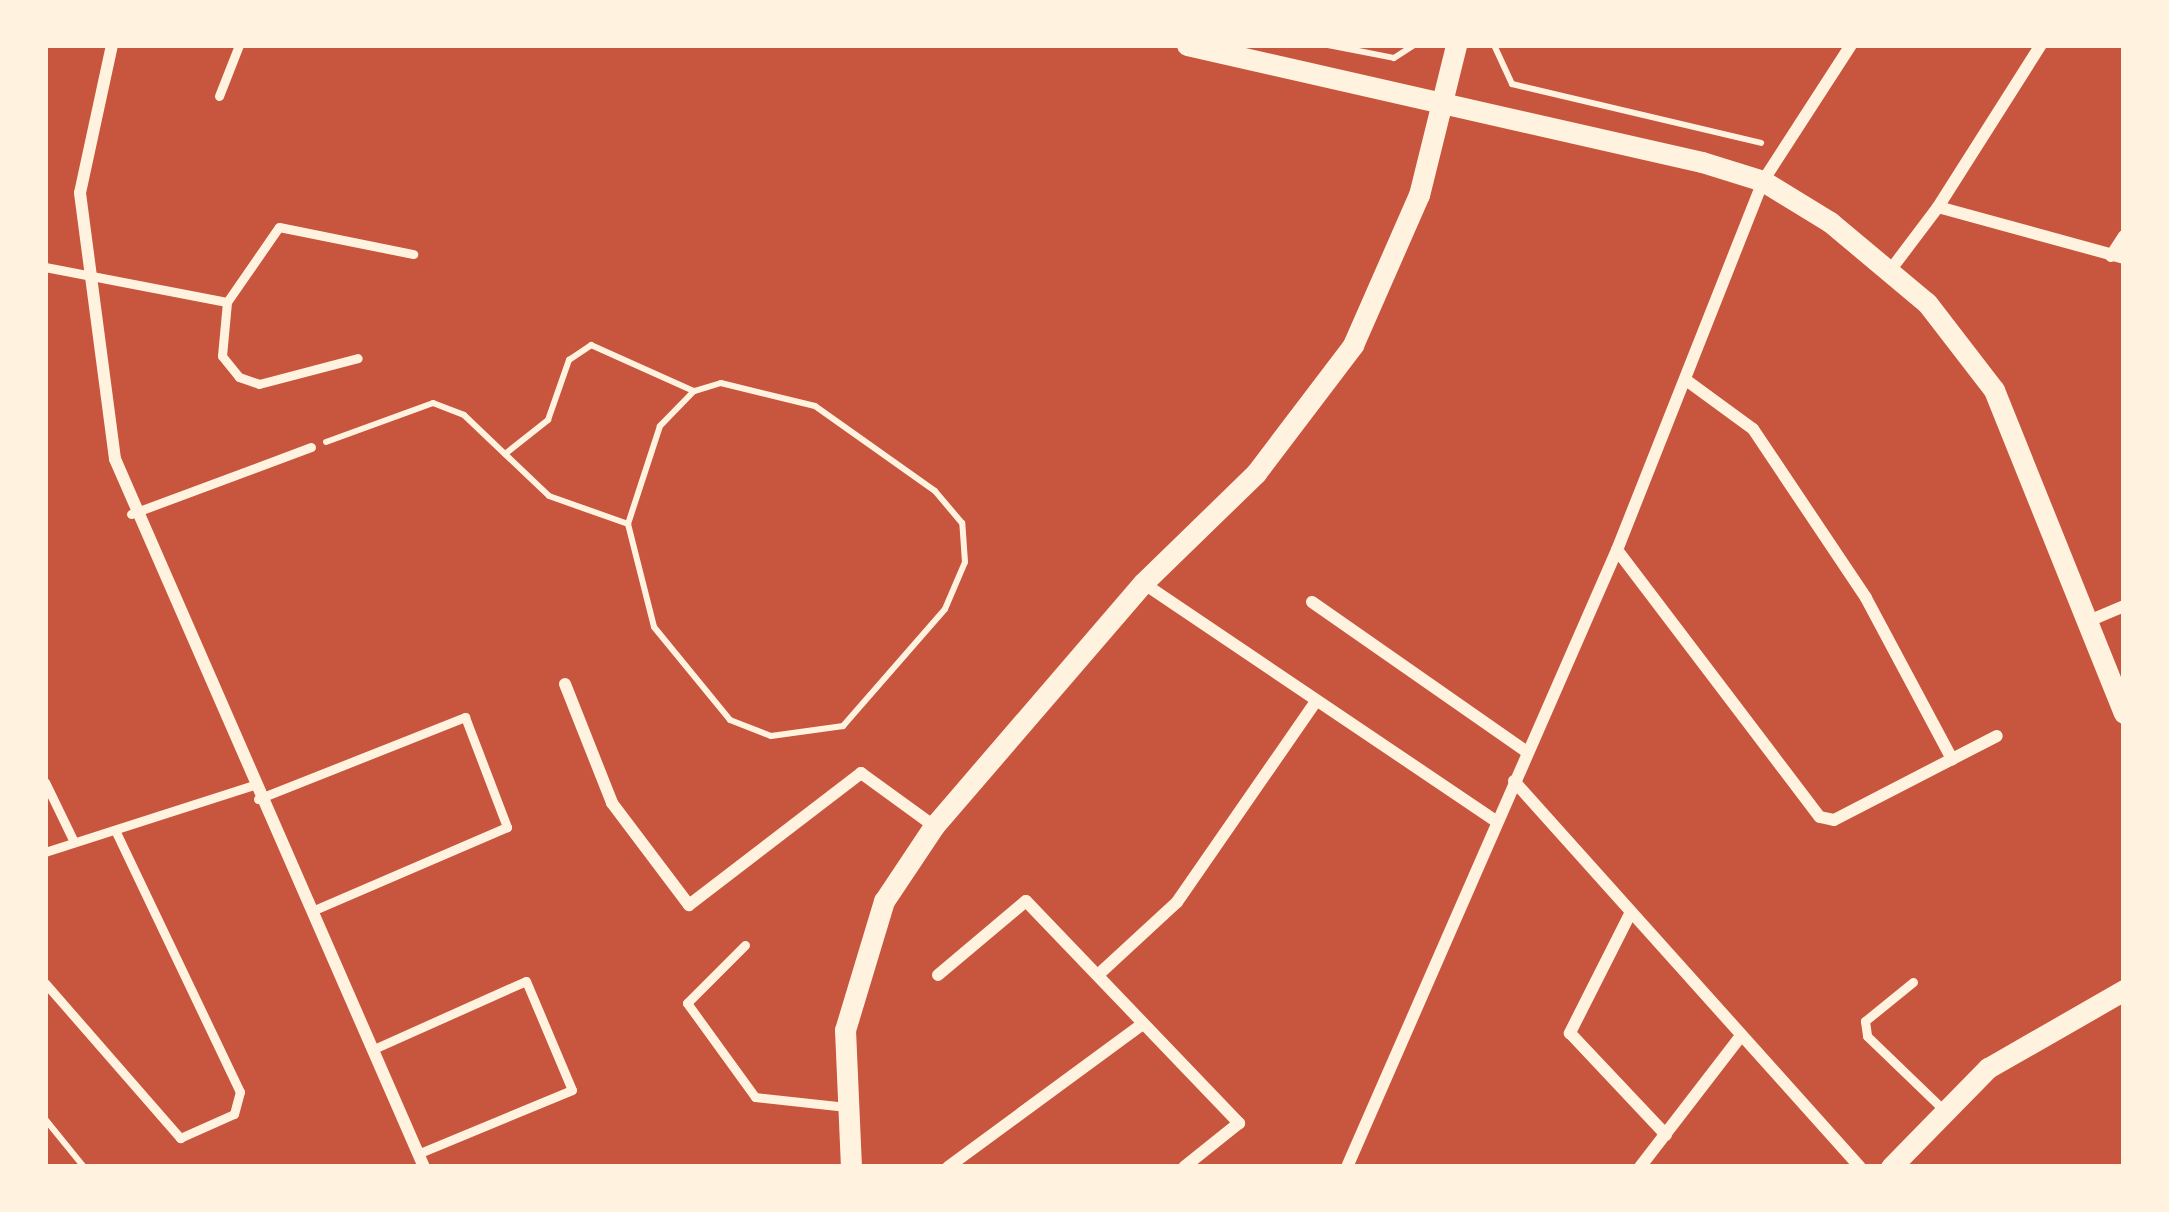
<!DOCTYPE html>
<html>
<head>
<meta charset="utf-8">
<style>
	body { margin:0 }
	#map { position:relative; width:2169px; height:1212px; overflow:hidden; background:#c8553d; font-family:Poppins,sans-serif }
	div>[style] { position:absolute }
	.path>* { height:6px; margin:-3px; padding:0 3px; transform-origin:3px; border-radius:3px; background:#fff3e0 }
	.service>* { height:9px; margin:-4.5px; padding:0 4.5px; transform-origin:4.5px; border-radius:4.5px; background:#fff3e0 }
	.minor>* { height:12px; margin:-6px; padding:0 6px; transform-origin:6px; border-radius:6px; background:#fff3e0 }
	.tertiary>* { height:21px; margin:-10.5px; padding:0 10.5px; transform-origin:10.5px; border-radius:10.5px; background:#fff3e0 }
	span { translate:-50% -50%; white-space:nowrap; text-align:center; line-height:1.15; -webkit-text-stroke:9px #fff3e0; paint-order:stroke }
	.frame { position:absolute; inset:0; border:48px solid #fff3e0; pointer-events:none }
</style>
</head>
<body>
<div id="map">
	<div class="path">
		<div style="left:1328px;top:45px;width:67px;rotate:11.1deg"></div>
		<div style="left:1394px;top:58px;width:24px;rotate:-33deg"></div>
		<div style="left:1494px;top:45px;width:43px;rotate:65.2deg"></div>
		<div style="left:1512px;top:84px;width:256px;rotate:13.3deg"></div>
		<div style="left:326px;top:442px;width:114px;rotate:-20deg"></div>
		<div style="left:433px;top:403px;width:33px;rotate:21deg"></div>
		<div style="left:464px;top:415px;width:117px;rotate:43.6deg"></div>
		<div style="left:549px;top:496px;width:84px;rotate:19.5deg"></div>
		<div style="left:628px;top:524px;width:106px;rotate:75.8deg"></div>
		<div style="left:654px;top:627px;width:120px;rotate:50.7deg"></div>
		<div style="left:730px;top:720px;width:44px;rotate:21.3deg"></div>
		<div style="left:771px;top:736px;width:73px;rotate:-7.9deg"></div>
		<div style="left:843px;top:726px;width:155px;rotate:-48.9deg"></div>
		<div style="left:945px;top:609px;width:51px;rotate:-66.9deg"></div>
		<div style="left:965px;top:562px;width:39px;rotate:-94deg"></div>
		<div style="left:962px;top:523px;width:42px;rotate:-130.2deg"></div>
		<div style="left:935px;top:491px;width:147px;rotate:-144.7deg"></div>
		<div style="left:815px;top:406px;width:97px;rotate:-166.3deg"></div>
		<div style="left:721px;top:383px;width:28px;rotate:163deg"></div>
		<div style="left:694px;top:391px;width:49px;rotate:134.2deg"></div>
		<div style="left:660px;top:426px;width:103px;rotate:108.1deg"></div>
		<div style="left:505px;top:454px;width:55px;rotate:-38.3deg"></div>
		<div style="left:548px;top:420px;width:64px;rotate:-70.7deg"></div>
		<div style="left:569px;top:360px;width:27px;rotate:-34deg"></div>
		<div style="left:591px;top:345px;width:113px;rotate:24.1deg"></div>
		<div style="left:45px;top:1119px;width:62px;rotate:50.9deg"></div>
	</div>
	<div class="service">
		<div style="left:219px;top:96px;width:55px;rotate:-68.6deg"></div>
		<div style="left:45px;top:267px;width:185px;rotate:10.9deg"></div>
		<div style="left:227px;top:302px;width:91px;rotate:-55.3deg"></div>
		<div style="left:279px;top:227px;width:137px;rotate:11.4deg"></div>
		<div style="left:227px;top:302px;width:54px;rotate:95.3deg"></div>
		<div style="left:222px;top:356px;width:27px;rotate:51deg"></div>
		<div style="left:239px;top:377px;width:21px;rotate:19deg"></div>
		<div style="left:259px;top:384px;width:102px;rotate:-14.7deg"></div>
		<div style="left:131px;top:514px;width:192px;rotate:-20.4deg"></div>
		<div style="left:45px;top:782px;width:67px;rotate:64.2deg"></div>
		<div style="left:258px;top:799px;width:223px;rotate:-21.6deg"></div>
		<div style="left:465px;top:717px;width:118px;rotate:69.1deg"></div>
		<div style="left:507px;top:827px;width:212px;rotate:156.7deg"></div>
		<div style="left:45px;top:852px;width:216px;rotate:-17.8deg"></div>
		<div style="left:745px;top:945px;width:82px;rotate:135deg"></div>
		<div style="left:687px;top:1003px;width:116px;rotate:54.1deg"></div>
		<div style="left:755px;top:1097px;width:92px;rotate:6.3deg"></div>
		<div style="left:1913px;top:982px;width:62px;rotate:140.9deg"></div>
		<div style="left:1865px;top:1021px;width:15px;rotate:82deg"></div>
		<div style="left:1867px;top:1036px;width:108px;rotate:43.9deg"></div>
		<div style="left:45px;top:983px;width:206px;rotate:48.9deg"></div>
		<div style="left:180px;top:1138px;width:59px;rotate:-24deg"></div>
		<div style="left:234px;top:1114px;width:23px;rotate:-75deg"></div>
		<div style="left:240px;top:1092px;width:286px;rotate:-115.5deg"></div>
		<div style="left:376px;top:1048px;width:164px;rotate:-24.1deg"></div>
		<div style="left:526px;top:981px;width:118px;rotate:67.1deg"></div>
		<div style="left:572px;top:1090px;width:165px;rotate:157.5deg"></div>
	</div>
	<div class="minor">
		<div style="left:112px;top:45px;width:151px;rotate:102.2deg"></div>
		<div style="left:80px;top:193px;width:268px;rotate:82.5deg"></div>
		<div style="left:115px;top:459px;width:772px;rotate:66.42deg"></div>
		<div style="left:1938px;top:207px;width:192px;rotate:-57.6deg"></div>
		<div style="left:2111px;top:256px;width:24px;rotate:-57deg"></div>
		<div style="left:1892px;top:268px;width:76px;rotate:-53deg"></div>
		<div style="left:1938px;top:207px;width:193px;rotate:15.3deg"></div>
		<div style="left:1686px;top:380px;width:83px;rotate:36.2deg"></div>
		<div style="left:1753px;top:429px;width:203px;rotate:56.2deg"></div>
		<div style="left:1866px;top:598px;width:183px;rotate:61.9deg"></div>
		<div style="left:1617px;top:550px;width:335px;rotate:52.8deg"></div>
		<div style="left:1820px;top:817px;width:14px;rotate:12deg"></div>
		<div style="left:1834px;top:820px;width:183px;rotate:-27.3deg"></div>
		<div style="left:1143px;top:583px;width:426px;rotate:34deg"></div>
		<div style="left:1312px;top:602px;width:262px;rotate:34.9deg"></div>
		<div style="left:2091px;top:620px;width:36px;rotate:-23deg"></div>
		<div style="left:565px;top:684px;width:128px;rotate:68.4deg"></div>
		<div style="left:612px;top:803px;width:128px;rotate:53deg"></div>
		<div style="left:689px;top:905px;width:217px;rotate:-37.5deg"></div>
		<div style="left:861px;top:773px;width:90px;rotate:36deg"></div>
		<div style="left:1514px;top:781px;width:518px;rotate:48.13deg"></div>
		<div style="left:1631px;top:912px;width:136px;rotate:116.8deg"></div>
		<div style="left:1570px;top:1033px;width:140px;rotate:46.7deg"></div>
		<div style="left:1099px;top:974px;width:106px;rotate:-42.7deg"></div>
		<div style="left:1177px;top:902px;width:244px;rotate:-55.3deg"></div>
		<div style="left:938px;top:975px;width:115px;rotate:-40.1deg"></div>
		<div style="left:1026px;top:901px;width:308px;rotate:46.2deg"></div>
		<div style="left:1239px;top:1123px;width:70px;rotate:141.3deg"></div>
		<div style="left:948px;top:1167px;width:240px;rotate:-36.3deg"></div>
		<div style="left:1347px;top:1167px;width:673px;rotate:-66.37deg"></div>
		<div style="left:1617px;top:550px;width:397px;rotate:-68.4deg"></div>
		<div style="left:1763px;top:181px;width:162px;rotate:-57.1deg"></div>
		<div style="left:1640px;top:1167px;width:165px;rotate:-52.4deg"></div>
	</div>
	<div class="tertiary">
		<div style="left:1187px;top:45px;width:528px;rotate:12.8deg"></div>
		<div style="left:1702px;top:162px;width:64px;rotate:17.3deg"></div>
		<div style="left:1763px;top:181px;width:79px;rotate:31.5deg"></div>
		<div style="left:1830px;top:222px;width:126px;rotate:39.9deg"></div>
		<div style="left:1927px;top:303px;width:110px;rotate:52.4deg"></div>
		<div style="left:1994px;top:390px;width:348px;rotate:68.1deg"></div>
		<div style="left:851px;top:1167px;width:137px;rotate:-92.5deg"></div>
		<div style="left:845px;top:1030px;width:135px;rotate:-73.2deg"></div>
		<div style="left:884px;top:901px;width:90px;rotate:-56.3deg"></div>
		<div style="left:934px;top:826px;width:321px;rotate:-49.3deg"></div>
		<div style="left:1143px;top:583px;width:158px;rotate:-44.2deg"></div>
		<div style="left:1256px;top:473px;width:161px;rotate:-52.8deg"></div>
		<div style="left:1353px;top:345px;width:164px;rotate:-66.3deg"></div>
		<div style="left:1419px;top:195px;width:154px;rotate:-76.1deg"></div>
		<div style="left:1891px;top:1167px;width:139px;rotate:-45.6deg"></div>
		<div style="left:1988px;top:1068px;width:157px;rotate:-29.8deg"></div>
	</div>
	<div class="frame"></div>
</div>
</body>
</html>
